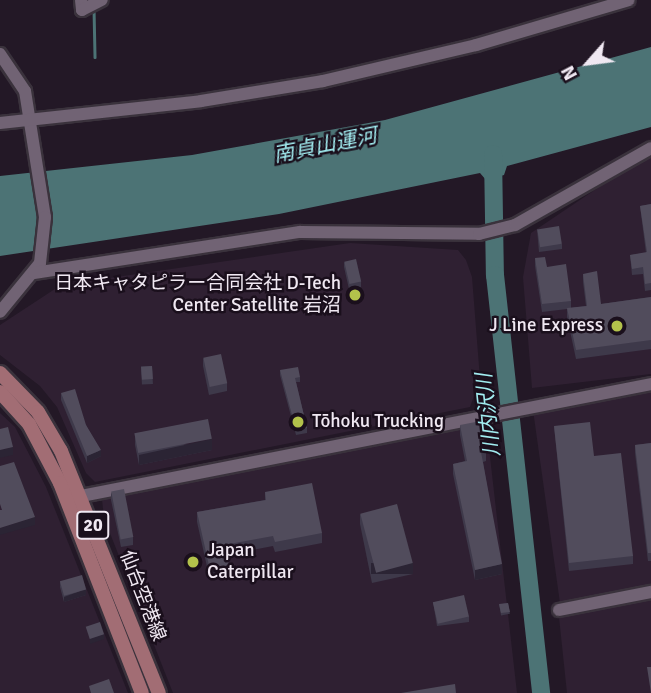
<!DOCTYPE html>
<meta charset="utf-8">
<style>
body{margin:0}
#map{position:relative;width:651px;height:693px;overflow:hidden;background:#231826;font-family:Signika,"Noto Sans JP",sans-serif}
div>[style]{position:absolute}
.built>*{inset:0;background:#2f2032}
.water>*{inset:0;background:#4c7375}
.stream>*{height:2.5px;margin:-1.25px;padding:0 1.25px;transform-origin:1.25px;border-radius:1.25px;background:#4c7375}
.river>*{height:18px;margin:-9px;padding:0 9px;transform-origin:9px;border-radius:9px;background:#4c7375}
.roads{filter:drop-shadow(2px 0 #3a323c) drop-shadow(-2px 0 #3a323c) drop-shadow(0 2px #3a323c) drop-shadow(0 -2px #3a323c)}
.minor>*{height:12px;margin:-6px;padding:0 6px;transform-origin:6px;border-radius:6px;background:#716374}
.major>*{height:14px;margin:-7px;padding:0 7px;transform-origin:7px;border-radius:7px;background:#a26d74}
.wall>*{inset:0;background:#3e394a;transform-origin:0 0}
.shaded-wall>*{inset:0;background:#2b2434;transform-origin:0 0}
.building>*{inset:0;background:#514c5c;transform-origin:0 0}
.dots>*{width:19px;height:19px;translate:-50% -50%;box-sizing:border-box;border:4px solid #1a0f1c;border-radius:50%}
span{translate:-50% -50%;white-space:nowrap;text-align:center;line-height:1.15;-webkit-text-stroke:5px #1a0f1c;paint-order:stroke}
.shield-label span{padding:2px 5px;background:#1a0f1c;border:2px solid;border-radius:5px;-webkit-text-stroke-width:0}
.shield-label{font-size:18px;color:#f0e8f2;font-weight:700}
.poi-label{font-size:19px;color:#f0e8f2}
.right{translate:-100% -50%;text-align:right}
.left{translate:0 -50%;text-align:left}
.street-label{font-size:19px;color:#f0e8f2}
.water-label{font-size:21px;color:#a2edf1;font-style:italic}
.north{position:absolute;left:553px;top:28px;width:70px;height:70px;-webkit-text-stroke:5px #1a0f1c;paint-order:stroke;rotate:242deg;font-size:19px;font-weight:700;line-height:28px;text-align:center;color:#f0e8f2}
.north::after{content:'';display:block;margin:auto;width:24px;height:32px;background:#f0e8f2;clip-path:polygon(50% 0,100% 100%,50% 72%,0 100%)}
</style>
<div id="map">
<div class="built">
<div style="clip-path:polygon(645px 156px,651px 158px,651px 374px,532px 388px,523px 277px,531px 233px)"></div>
<div style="clip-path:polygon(350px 243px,458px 250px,466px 260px,472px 277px,480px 379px,470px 407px,95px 482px,86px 473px,57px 407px,40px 386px,0 355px,0 325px,61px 285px)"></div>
<div style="clip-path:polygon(651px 389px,651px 584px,560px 603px,533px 410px)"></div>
<div style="clip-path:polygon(0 413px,15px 427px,46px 487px,128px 693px,0 693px)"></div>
<div style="clip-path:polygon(486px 422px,517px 693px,173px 693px,104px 518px,102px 499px)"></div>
<div style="clip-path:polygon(651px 599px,651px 693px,567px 693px,559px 617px)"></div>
</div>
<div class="water">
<div style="clip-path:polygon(651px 47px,651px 127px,507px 166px,504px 175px,486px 180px,480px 173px,279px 214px,0 256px,0 176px,192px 155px,385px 120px)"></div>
</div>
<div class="stream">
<div style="left:94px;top:8px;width:49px;rotate:88.8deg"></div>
</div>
<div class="river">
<div style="left:493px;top:154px;width:121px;rotate:89.1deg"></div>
<div style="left:495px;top:275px;width:421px;rotate:83.7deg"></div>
</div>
<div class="roads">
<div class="minor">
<div style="left:81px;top:0;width:10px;rotate:84deg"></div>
<div style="left:82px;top:10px;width:22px;rotate:-27deg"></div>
<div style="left:0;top:54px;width:45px;rotate:56deg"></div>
<div style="left:25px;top:91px;width:128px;rotate:81deg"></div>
<div style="left:45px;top:217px;width:46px;rotate:96.2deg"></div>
<div style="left:40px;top:263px;width:63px;rotate:129.2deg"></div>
<div style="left:0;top:123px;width:202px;rotate:-6.2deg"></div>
<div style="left:201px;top:101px;width:124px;rotate:-9.3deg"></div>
<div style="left:323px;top:81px;width:157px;rotate:-13.2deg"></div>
<div style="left:476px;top:45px;width:159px;rotate:-16.4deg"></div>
<div style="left:34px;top:273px;width:269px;rotate:-8.8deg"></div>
<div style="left:300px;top:232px;width:179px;rotate:0.6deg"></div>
<div style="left:479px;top:234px;width:37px;rotate:-14deg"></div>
<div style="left:515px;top:225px;width:156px;rotate:-29.5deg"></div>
<div style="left:71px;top:498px;width:591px;rotate:-11.12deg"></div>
<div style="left:559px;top:610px;width:94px;rotate:-11.1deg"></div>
</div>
<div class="major">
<div style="left:0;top:373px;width:54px;rotate:45.7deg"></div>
<div style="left:38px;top:412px;width:45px;rotate:59.5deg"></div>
<div style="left:61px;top:451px;width:261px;rotate:68deg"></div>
<div style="left:0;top:392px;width:43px;rotate:47.8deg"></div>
<div style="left:29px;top:424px;width:67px;rotate:62.3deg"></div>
<div style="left:60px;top:483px;width:225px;rotate:68.7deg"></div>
</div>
</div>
<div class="wall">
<div style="clip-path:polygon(651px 204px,651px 290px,645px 291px,643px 274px,632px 275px,630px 255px,646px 253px,640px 206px)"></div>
<div style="clip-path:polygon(537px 229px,562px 244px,562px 249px,539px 252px)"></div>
<div style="clip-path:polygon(535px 258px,547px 267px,571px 301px,571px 308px,586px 306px,583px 282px,583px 274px,601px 304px,651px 297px,651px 349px,576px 359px,567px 317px,567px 309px,542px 312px,535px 266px)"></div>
<div style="clip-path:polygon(344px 262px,361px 281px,361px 287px,349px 289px,344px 267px)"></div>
<div style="clip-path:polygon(203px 358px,227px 383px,227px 391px,209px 395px,203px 366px)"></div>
<div style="left:152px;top:366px;width:18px;height:11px;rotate:87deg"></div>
<div style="clip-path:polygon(280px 370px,300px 377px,300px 382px,296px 382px,307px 428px,307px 433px,296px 435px,280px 375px)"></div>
<div style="clip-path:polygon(61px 393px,86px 425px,101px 456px,87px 463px,61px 400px)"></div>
<div style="clip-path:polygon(460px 425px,486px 451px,486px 461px,483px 462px,502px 574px,475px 580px,453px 474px,453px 464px,465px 461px,460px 435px)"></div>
<div style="clip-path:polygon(554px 426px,594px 456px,633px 556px,633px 564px,569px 571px)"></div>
<div style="clip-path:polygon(135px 434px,212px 450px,139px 465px,135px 445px)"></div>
<div style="clip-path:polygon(651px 443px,651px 561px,648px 561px,635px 453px,635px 445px)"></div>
<div style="clip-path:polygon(111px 492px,133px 537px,133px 545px,121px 547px,111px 500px)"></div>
<div style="clip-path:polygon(265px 492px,322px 533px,322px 543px,275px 552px,273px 546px,226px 555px,229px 575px,210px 580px,197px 522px,197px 512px,265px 500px)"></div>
<div style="clip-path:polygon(360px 514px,413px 574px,372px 583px,360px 524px)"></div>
<div style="clip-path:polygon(60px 582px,86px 595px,64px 602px,60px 587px)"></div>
<div style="clip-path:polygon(433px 602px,469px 616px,469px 622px,437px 626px)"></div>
<div style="left:508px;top:603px;width:11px;height:9px;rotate:80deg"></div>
</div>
<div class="shaded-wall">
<div style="clip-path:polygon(212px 439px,212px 450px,139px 465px,139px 455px)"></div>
<div style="clip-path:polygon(13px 447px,13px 455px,0 458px,0 450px)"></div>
<div style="clip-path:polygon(101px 450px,101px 456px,87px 463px,87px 456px)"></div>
<div style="clip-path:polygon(35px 517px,35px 525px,0 535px,0 528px)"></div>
<div style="left:413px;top:563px;width:11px;height:42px;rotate:90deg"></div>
<div style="clip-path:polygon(502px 564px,502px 574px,475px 580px,475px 570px)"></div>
<div style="clip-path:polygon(229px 565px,229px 575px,210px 580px,210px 570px)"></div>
<div style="clip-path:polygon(86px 589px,86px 595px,64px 602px,64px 597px)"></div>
<div style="clip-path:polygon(104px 634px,104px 639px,90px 644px,90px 638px)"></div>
</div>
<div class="building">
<div style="clip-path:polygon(651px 204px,651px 283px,645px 284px,643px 267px,632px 269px,630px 255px,647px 252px,640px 206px)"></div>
<div style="left:559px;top:226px;width:18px;height:22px;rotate:81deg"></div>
<div style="clip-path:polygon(545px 257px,547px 267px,566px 264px,571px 301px,542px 304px,535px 258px)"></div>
<div style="left:356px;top:259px;width:23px;height:12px;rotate:77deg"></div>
<div style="clip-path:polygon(597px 271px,601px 304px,651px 297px,651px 340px,576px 350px,567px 308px,587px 306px,583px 274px)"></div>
<div style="left:221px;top:354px;width:30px;height:18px;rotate:78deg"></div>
<div style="left:152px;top:366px;width:13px;height:11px;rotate:86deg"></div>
<div style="clip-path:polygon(298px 367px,300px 377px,295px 378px,307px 428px,296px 430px,280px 370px)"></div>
<div style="clip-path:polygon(75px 389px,86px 425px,101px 450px,87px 456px,61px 393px)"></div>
<div style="left:208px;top:419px;width:20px;height:75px;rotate:79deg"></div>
<div style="clip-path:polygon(481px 421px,486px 451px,481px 452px,502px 564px,475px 570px,453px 464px,467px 461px,460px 425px)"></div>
<div style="clip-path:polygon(590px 422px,594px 456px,621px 453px,633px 556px,569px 563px,554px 426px)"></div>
<div style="clip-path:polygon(8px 427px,13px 447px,0 450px,0 429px)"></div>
<div style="clip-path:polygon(651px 443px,651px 553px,648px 553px,635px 445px)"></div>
<div style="clip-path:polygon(14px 462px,35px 517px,0 528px,0 510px,2px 510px,0 504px,0 466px)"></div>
<div style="clip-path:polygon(312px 483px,322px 533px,275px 542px,273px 536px,224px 545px,229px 565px,210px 570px,197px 512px,266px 500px,265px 492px)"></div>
<div style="left:124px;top:489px;width:49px;height:13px;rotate:79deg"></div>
<div style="left:397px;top:504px;width:61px;height:38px;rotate:75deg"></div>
<div style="left:82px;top:575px;width:15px;height:23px;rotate:74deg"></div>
<div style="left:464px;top:595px;width:22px;height:32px;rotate:77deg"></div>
<div style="clip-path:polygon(508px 603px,510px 612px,501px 613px,499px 604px)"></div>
<div style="left:100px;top:622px;width:13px;height:15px;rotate:72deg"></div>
<div style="clip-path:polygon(647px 667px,651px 667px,651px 693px)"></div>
<div style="clip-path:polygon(109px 679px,114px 693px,91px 693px,89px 686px)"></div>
<div style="clip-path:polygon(455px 684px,456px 693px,401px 693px)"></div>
</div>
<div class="dots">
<div style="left:355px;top:295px;background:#b3c24b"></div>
<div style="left:617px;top:326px;background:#b3c24b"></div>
<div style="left:298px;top:422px;background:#b3c24b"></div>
<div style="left:193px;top:562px;background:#b3c24b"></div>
</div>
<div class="shield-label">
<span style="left:93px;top:525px">20</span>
</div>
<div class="poi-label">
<span class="right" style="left:341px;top:295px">日本キャタピラー合同会社 D-Tech<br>Center Satellite 岩沼</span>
<span class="right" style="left:603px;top:326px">J Line Express</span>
<span class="left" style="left:312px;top:422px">Tōhoku Trucking</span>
<span class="left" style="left:207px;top:562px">Japan<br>Caterpillar</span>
</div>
<div class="street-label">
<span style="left:142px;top:596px;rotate:69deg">仙台空港線</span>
</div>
<div class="water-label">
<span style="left:325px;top:145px;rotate:-11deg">南貞山運河</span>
<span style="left:488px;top:415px;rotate:-96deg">川内沢川</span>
</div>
<div class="north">N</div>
</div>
